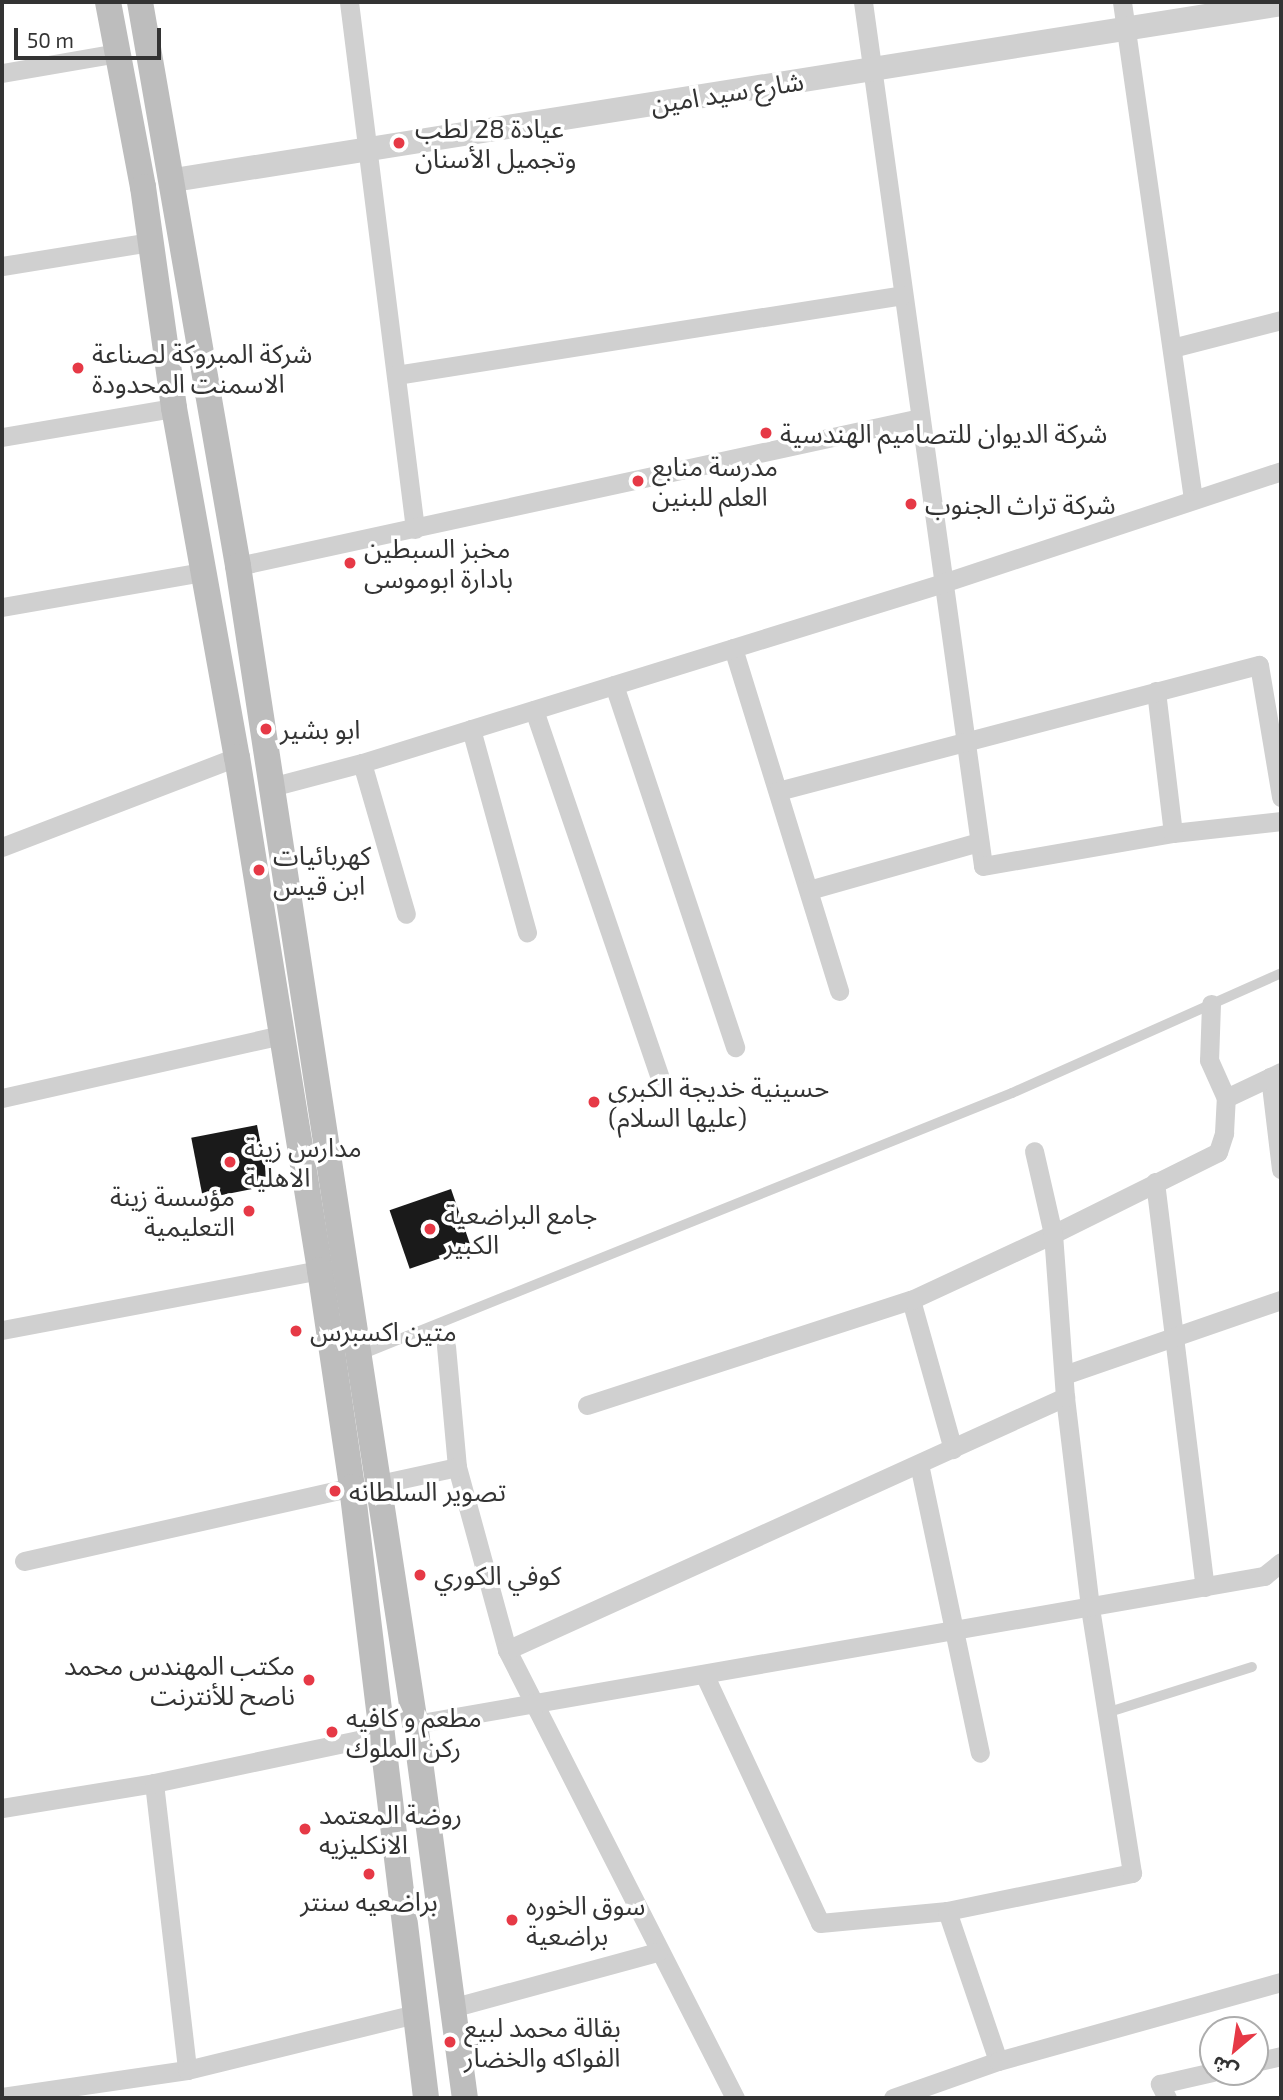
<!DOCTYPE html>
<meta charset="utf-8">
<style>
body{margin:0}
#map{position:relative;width:1283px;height:2100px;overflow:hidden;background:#fff;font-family:"Exo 2","Noto Sans Arabic",sans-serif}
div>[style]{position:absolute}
.building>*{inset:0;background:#1a1a1a;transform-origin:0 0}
.service>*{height:10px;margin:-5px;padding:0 5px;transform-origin:5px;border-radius:5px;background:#d0d0d0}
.minor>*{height:19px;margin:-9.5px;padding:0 9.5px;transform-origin:9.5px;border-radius:9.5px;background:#d0d0d0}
.tertiary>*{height:24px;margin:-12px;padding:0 12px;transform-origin:12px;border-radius:12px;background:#d0d0d0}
.secondary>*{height:26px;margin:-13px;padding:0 13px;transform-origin:13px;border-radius:13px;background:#bdbdbd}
.dots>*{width:19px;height:19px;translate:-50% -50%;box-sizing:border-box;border:4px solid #fff;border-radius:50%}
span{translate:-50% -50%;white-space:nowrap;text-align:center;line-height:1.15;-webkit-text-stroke:7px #fff;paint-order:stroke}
.street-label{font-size:26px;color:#333}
.poi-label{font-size:26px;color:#333}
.left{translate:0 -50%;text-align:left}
.right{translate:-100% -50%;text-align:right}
.frame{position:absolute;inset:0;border:4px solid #333;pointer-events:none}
.north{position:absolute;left:1199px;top:2016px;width:70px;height:70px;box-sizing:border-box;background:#fff;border:2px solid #adadad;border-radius:50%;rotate:209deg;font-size:19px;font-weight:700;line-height:28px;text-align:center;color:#333}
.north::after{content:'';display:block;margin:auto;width:24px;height:32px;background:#e63946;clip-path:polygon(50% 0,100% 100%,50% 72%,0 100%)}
.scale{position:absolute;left:14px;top:28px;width:147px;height:32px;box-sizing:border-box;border:4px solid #333;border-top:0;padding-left:9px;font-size:21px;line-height:24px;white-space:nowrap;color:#333;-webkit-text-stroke:5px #fff;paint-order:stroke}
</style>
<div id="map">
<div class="building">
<div style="left:257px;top:1125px;width:62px;height:67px;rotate:79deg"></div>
<div style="left:451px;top:1189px;width:62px;height:65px;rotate:71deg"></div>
</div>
<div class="service">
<div style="left:360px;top:1355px;width:703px;rotate:-21.89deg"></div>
<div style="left:1012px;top:1093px;width:295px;rotate:-24deg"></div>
<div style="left:1106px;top:1713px;width:153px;rotate:-17.5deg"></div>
</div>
<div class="minor">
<div style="left:349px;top:2px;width:531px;rotate:82.86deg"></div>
<div style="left:863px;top:2px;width:872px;rotate:82.09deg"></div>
<div style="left:983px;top:866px;width:193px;rotate:-9.9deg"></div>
<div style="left:1173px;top:833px;width:109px;rotate:-6.3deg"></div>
<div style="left:1122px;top:2px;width:502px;rotate:81.87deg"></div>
<div style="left:2px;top:73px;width:118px;rotate:-9.8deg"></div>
<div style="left:2px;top:266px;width:151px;rotate:-9.2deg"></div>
<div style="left:1172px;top:348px;width:113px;rotate:-14.4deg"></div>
<div style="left:396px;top:375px;width:513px;rotate:-8.97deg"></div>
<div style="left:2px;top:437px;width:174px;rotate:-9.6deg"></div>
<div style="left:238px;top:566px;width:698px;rotate:-12.24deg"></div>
<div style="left:2px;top:607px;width:204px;rotate:-9.9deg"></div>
<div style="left:733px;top:648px;width:359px;rotate:72.8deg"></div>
<div style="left:614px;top:685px;width:382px;rotate:71.5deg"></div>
<div style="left:1156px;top:691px;width:143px;rotate:83.2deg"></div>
<div style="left:534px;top:710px;width:386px;rotate:71.1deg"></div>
<div style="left:471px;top:729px;width:211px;rotate:74.6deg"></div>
<div style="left:362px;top:763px;width:157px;rotate:73.8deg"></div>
<div style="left:271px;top:787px;width:94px;rotate:-14.8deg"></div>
<div style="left:362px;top:763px;width:608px;rotate:-17.21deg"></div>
<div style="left:943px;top:583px;width:356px;rotate:-18.3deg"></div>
<div style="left:778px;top:791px;width:497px;rotate:-14.7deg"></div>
<div style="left:1259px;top:665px;width:134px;rotate:80.5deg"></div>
<div style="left:2px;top:847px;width:252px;rotate:-21deg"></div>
<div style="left:809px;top:890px;width:177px;rotate:-15.8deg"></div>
<div style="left:1211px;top:1004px;width:56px;rotate:92deg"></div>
<div style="left:1209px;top:1060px;width:42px;rotate:65.9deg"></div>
<div style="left:1270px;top:1077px;width:93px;rotate:83.2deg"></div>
<div style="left:2px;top:1098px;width:286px;rotate:-12.7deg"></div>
<div style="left:1155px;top:1182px;width:408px;rotate:83deg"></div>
<div style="left:911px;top:1300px;width:155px;rotate:74.3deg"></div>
<div style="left:2px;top:1330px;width:324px;rotate:-10.7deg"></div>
<div style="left:446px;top:1346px;width:121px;rotate:84.8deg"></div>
<div style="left:457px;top:1467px;width:190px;rotate:74.7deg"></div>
<div style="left:507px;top:1650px;width:503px;rotate:63.03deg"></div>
<div style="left:1064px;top:1375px;width:230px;rotate:-19.1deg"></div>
<div style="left:587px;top:1405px;width:341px;rotate:-18deg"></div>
<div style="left:911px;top:1300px;width:157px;rotate:-24.9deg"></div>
<div style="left:1053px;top:1234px;width:184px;rotate:-26.4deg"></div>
<div style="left:1218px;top:1152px;width:20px;rotate:-72deg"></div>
<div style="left:1224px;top:1133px;width:35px;rotate:-87deg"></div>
<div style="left:1226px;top:1098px;width:61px;rotate:-25.3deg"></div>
<div style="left:919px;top:1464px;width:295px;rotate:78.1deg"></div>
<div style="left:379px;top:1484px;width:80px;rotate:-12.3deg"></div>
<div style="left:24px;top:1561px;width:336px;rotate:-12.7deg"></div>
<div style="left:507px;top:1650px;width:613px;rotate:-24.39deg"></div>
<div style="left:705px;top:1676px;width:272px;rotate:65deg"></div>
<div style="left:820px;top:1923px;width:128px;rotate:-5.4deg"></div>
<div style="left:947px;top:1911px;width:189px;rotate:-11.6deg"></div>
<div style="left:1132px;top:1873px;width:269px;rotate:-99deg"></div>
<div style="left:1090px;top:1607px;width:211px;rotate:-96.8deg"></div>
<div style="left:1065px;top:1397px;width:163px;rotate:-94.2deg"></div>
<div style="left:1053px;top:1234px;width:85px;rotate:-102.9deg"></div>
<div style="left:415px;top:1724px;width:862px;rotate:-9.89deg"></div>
<div style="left:1264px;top:1576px;width:22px;rotate:-39deg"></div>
<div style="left:154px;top:1783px;width:289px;rotate:83.4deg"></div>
<div style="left:2px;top:1808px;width:154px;rotate:-9.3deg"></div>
<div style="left:154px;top:1783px;width:233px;rotate:-11.9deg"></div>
<div style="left:947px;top:1911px;width:158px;rotate:71.2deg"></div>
<div style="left:455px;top:2007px;width:210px;rotate:-15.2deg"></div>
<div style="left:1255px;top:2062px;width:27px;rotate:-13deg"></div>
<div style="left:2px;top:2097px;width:187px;rotate:-8.3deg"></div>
<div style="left:187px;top:2070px;width:235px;rotate:-13.8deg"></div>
<div style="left:893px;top:2098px;width:111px;rotate:-19.4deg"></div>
<div style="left:998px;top:2061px;width:294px;rotate:-15.6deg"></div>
<div style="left:1167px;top:2098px;width:16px;rotate:-117deg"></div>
<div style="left:1160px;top:2084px;width:54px;rotate:-12.8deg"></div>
</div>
<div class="tertiary">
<div style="left:174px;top:180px;width:1121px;rotate:-9.03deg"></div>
</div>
<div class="secondary">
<div style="left:108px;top:2px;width:188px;rotate:79.3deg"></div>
<div style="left:143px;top:187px;width:223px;rotate:82deg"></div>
<div style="left:174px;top:408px;width:355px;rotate:79.8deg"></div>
<div style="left:237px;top:757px;width:520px;rotate:80.81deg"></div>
<div style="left:320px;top:1270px;width:219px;rotate:81.6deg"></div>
<div style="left:352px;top:1487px;width:615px;rotate:83.09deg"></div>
<div style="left:140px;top:2px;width:572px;rotate:80.14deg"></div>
<div style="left:238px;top:566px;width:1171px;rotate:81.31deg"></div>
<div style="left:415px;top:1724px;width:377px;rotate:82.4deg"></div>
</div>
<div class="dots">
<div style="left:399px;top:143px;background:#e63946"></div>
<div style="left:78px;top:368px;background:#e63946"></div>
<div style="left:766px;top:433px;background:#e63946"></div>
<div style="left:638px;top:481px;background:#e63946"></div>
<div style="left:911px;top:504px;background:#e63946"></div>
<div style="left:350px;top:563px;background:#e63946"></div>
<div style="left:266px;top:729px;background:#e63946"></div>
<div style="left:259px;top:870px;background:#e63946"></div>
<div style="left:594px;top:1102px;background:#e63946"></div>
<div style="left:230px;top:1162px;background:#e63946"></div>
<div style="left:249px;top:1211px;background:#e63946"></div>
<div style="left:430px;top:1229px;background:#e63946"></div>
<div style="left:296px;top:1331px;background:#e63946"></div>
<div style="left:335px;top:1491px;background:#e63946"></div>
<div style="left:420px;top:1575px;background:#e63946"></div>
<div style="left:309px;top:1680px;background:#e63946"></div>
<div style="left:332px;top:1732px;background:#e63946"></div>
<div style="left:305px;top:1829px;background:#e63946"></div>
<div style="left:369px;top:1874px;background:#e63946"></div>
<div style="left:512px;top:1920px;background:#e63946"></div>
<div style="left:450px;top:2042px;background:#e63946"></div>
</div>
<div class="street-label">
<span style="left:727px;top:92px;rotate:-9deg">شارع سيد امين</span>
</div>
<div class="poi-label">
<span class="left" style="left:415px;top:143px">عيادة 28 لطب<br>وتجميل الأسنان</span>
<span class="left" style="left:92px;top:368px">شركة المبروكة لصناعة<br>الاسمنت المحدودة</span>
<span class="left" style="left:780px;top:433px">شركة الديوان للتصاميم الهندسية</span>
<span class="left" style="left:652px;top:481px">مدرسة منابع<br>العلم للبنين</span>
<span class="left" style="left:925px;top:504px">شركة تراث الجنوب</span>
<span class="left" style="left:364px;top:563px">مخبز السبطين<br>بادارة ابوموسى</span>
<span class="left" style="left:280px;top:729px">ابو بشير</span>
<span class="left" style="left:273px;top:870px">كهربائيات<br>ابن قيس</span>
<span class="left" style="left:608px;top:1102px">حسينية خديجة الكبرى<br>(عليها السلام)</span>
<span class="left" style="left:244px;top:1162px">مدارس زينة<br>الاهلية</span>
<span class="right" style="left:235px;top:1211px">مؤسسة زينة<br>التعليمية</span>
<span class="left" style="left:444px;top:1229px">جامع البراضعية<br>الكبير</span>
<span class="left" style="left:310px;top:1331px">متين اكسبرس</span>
<span class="left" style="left:349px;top:1491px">تصوير السلطانه</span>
<span class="left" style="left:434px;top:1575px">كوفي الكوري</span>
<span class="right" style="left:295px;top:1680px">مكتب المهندس محمد<br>ناصح للأنترنت</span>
<span class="left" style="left:346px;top:1732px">مطعم و كافيه<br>ركن الملوك</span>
<span class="left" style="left:319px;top:1829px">روضة المعتمد<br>الانكليزيه</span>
<span style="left:369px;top:1901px">براضعيه سنتر</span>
<span class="left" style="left:526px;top:1920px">سوق الخوره<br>براضعية</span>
<span class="left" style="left:464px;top:2042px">بقالة محمد لبيع<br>الفواكه والخضار</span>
</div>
<div class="frame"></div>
<div class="north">ش</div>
<div class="scale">50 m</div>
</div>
